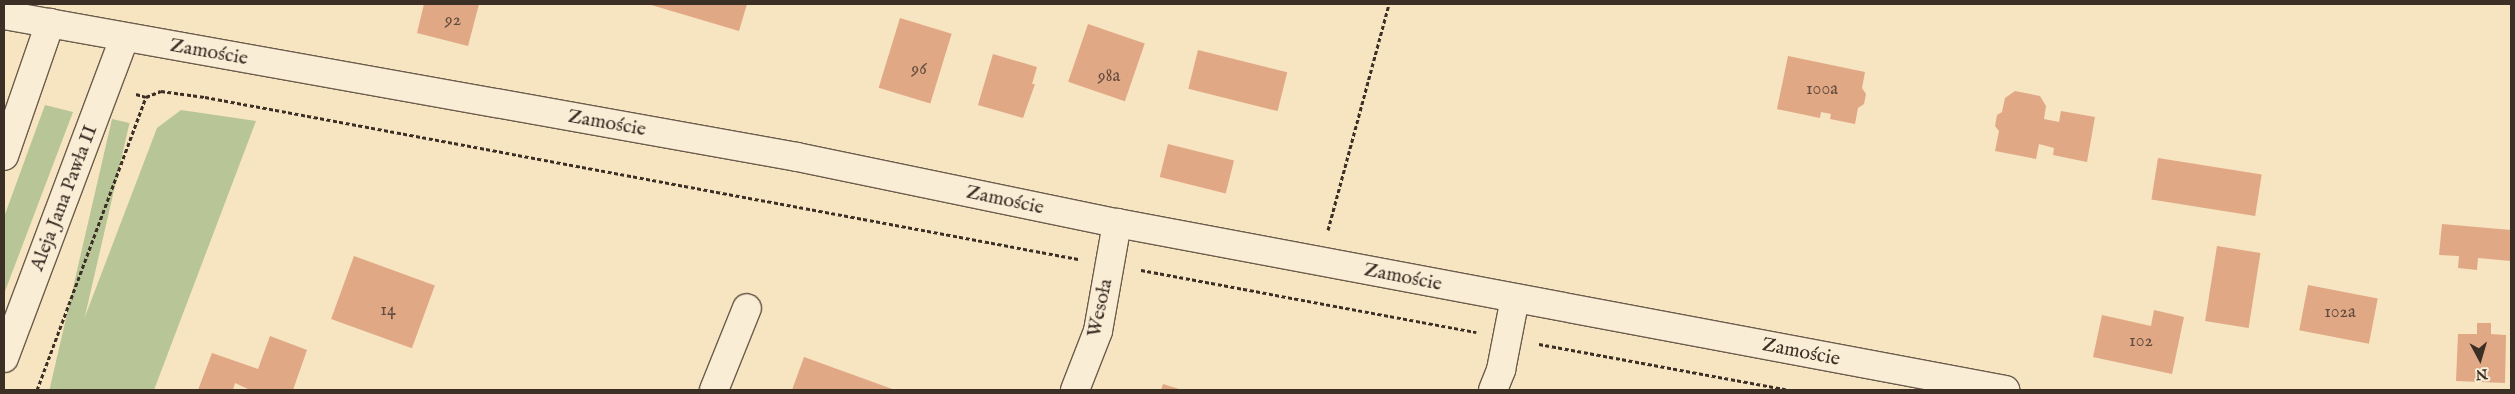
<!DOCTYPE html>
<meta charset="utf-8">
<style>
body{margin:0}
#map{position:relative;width:2515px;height:394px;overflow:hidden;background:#f7e4c0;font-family:"IM FELL English",serif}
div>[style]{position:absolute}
.green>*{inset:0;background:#b7c597;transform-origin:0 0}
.building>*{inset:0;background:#e1a886;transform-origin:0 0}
.path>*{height:3px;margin-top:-1.5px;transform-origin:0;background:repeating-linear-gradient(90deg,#3c2f26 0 4px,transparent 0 6.5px)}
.roads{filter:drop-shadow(1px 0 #6b5c4c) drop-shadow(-1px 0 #6b5c4c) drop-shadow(0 1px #6b5c4c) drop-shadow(0 -1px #6b5c4c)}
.minor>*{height:28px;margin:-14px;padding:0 14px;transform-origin:14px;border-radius:14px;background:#faedd6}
span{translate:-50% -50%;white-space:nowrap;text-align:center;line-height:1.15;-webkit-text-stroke:4px #faedd6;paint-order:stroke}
.number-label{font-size:18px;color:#654d3e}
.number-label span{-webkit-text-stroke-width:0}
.street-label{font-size:20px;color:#3c2f26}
.frame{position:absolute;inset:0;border:5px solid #3c2f26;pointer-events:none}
.north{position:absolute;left:2455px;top:334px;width:50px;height:50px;-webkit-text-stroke:4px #faedd6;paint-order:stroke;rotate:174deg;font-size:14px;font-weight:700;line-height:20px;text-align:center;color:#3c2f26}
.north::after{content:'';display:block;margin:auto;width:18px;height:22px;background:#3c2f26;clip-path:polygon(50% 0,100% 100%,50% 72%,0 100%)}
</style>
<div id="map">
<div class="green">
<div style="clip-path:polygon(45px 105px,73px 112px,4px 294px,4px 217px)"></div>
<div style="clip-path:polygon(181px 110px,256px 121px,154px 390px,57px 390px,157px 128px)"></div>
<div style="left:112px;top:119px;width:18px;height:290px;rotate:13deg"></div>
</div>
<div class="building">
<div style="clip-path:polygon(424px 4px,479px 4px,468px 46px,417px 33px)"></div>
<div style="clip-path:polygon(648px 4px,747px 4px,739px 31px)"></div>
<div style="left:900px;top:18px;width:54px;height:73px;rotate:17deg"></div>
<div style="left:1088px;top:24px;width:60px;height:61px;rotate:19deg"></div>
<div style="left:1198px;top:50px;width:92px;height:40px;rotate:14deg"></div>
<div style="clip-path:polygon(993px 54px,1037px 67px,1032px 84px,1035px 84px,1023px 118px,978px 105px)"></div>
<div style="clip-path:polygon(1788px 56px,1865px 72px,1862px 88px,1866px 94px,1864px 104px,1858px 108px,1855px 124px,1830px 119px,1831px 114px,1821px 112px,1820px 118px,1777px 109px)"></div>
<div style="clip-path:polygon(2015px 91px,2040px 96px,2046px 106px,2044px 119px,2059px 122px,2061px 111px,2095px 117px,2087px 162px,2053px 155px,2054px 148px,2039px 144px,2036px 159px,1995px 151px,1999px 131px,1995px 126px,1997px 115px,2002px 112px,2005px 98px)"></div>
<div style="left:1168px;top:144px;width:68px;height:34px;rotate:14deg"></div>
<div style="left:2158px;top:158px;width:105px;height:42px;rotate:9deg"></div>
<div style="clip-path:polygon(2442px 224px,2511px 230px,2511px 261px,2478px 258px,2477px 270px,2458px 268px,2459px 256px,2439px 255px)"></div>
<div style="left:2217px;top:246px;width:44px;height:76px;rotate:9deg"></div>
<div style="left:354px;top:256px;width:86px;height:67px;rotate:20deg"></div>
<div style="left:2308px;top:285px;width:71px;height:46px;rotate:11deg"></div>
<div style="clip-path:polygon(2154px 310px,2184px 317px,2172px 374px,2093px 357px,2102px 315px,2151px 326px)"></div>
<div style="clip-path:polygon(2477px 323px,2491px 323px,2491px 334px,2506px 335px,2505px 383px,2456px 381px,2458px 334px,2477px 334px)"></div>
<div style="clip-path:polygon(270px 336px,307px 350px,293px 390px,250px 390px,235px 383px,233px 390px,198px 390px,212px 353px,258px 369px)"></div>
<div style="clip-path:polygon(804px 357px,895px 390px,792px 390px)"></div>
<div style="clip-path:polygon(1163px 384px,1182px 390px,1161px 390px)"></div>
</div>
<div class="path">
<div style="left:136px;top:94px;width:10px;rotate:17deg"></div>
<div style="left:146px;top:97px;width:16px;rotate:-22deg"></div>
<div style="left:161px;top:91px;width:44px;rotate:7.8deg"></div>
<div style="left:205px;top:97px;width:888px;rotate:10.51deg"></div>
<div style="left:1328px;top:230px;width:234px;rotate:-74.9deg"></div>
<div style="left:1141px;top:270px;width:341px;rotate:10.5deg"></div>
<div style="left:1539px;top:344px;width:254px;rotate:10.4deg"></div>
<div style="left:37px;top:390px;width:313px;rotate:-69.6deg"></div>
</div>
<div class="roads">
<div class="minor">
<div style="left:4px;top:15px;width:806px;rotate:10.15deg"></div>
<div style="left:797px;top:157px;width:327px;rotate:11.7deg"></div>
<div style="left:1117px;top:223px;width:904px;rotate:10.65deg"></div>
<div style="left:4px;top:156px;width:141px;rotate:-70.9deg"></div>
<div style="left:4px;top:358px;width:342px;rotate:-69.4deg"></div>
<div style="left:714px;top:390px;width:88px;rotate:-68.1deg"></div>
<div style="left:1075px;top:390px;width:63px;rotate:-68.7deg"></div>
<div style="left:1098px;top:331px;width:110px;rotate:-80deg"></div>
<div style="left:1493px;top:390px;width:22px;rotate:-68deg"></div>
<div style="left:1501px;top:370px;width:73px;rotate:-79deg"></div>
</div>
</div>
<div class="number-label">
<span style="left:453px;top:21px">92</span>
<span style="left:919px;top:70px">96</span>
<span style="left:1109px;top:77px">98a</span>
<span style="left:1822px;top:90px">100a</span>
<span style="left:388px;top:311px">14</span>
<span style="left:2340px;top:313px">102a</span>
<span style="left:2141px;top:342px">102</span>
</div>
<div class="street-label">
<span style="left:209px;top:52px;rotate:10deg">Zamoście</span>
<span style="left:607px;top:123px;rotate:10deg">Zamoście</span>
<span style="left:64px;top:198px;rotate:-69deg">Aleja Jana Pawła II</span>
<span style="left:1005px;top:200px;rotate:12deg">Zamoście</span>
<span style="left:1403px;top:277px;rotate:11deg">Zamoście</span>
<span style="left:1100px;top:308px;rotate:-78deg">Wesoła</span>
<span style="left:1801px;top:352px;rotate:11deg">Zamoście</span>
</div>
<div class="frame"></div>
<div class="north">N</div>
</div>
